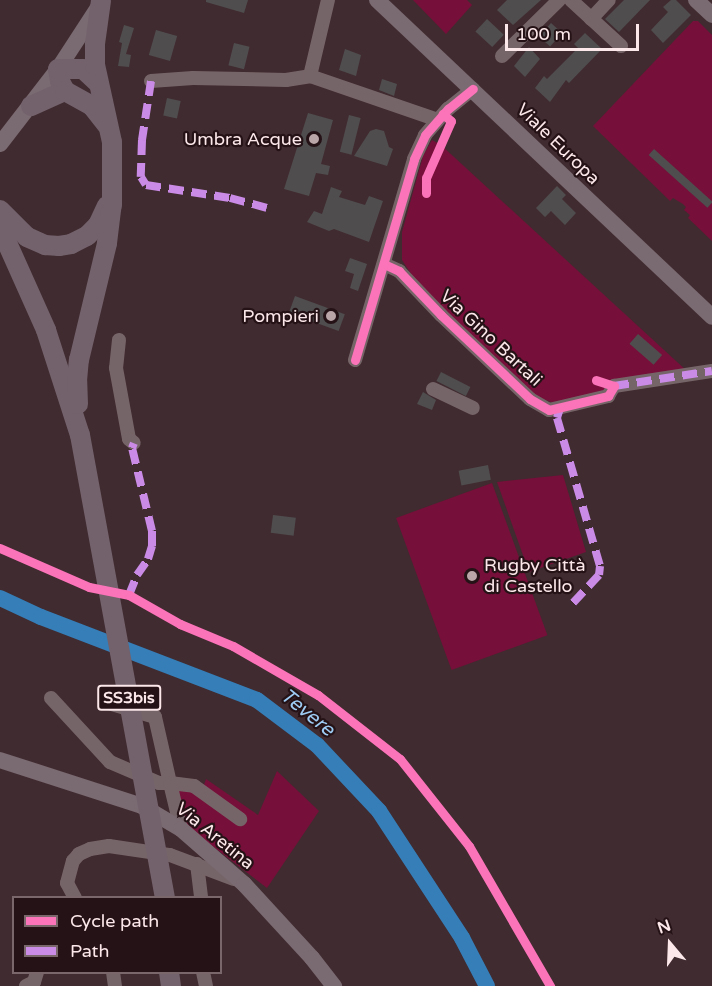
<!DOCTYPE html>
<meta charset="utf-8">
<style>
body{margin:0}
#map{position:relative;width:712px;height:986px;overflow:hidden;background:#402b30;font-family:"Varela Round",sans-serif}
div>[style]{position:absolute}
.green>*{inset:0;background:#760f39;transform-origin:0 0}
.river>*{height:16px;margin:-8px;padding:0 8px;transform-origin:8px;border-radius:8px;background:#357eb8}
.building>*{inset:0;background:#4f4d4e;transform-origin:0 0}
.minor>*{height:14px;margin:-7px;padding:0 7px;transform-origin:7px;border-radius:7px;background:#766568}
.major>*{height:16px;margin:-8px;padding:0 8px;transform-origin:8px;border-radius:8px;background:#7a6a71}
.highway>*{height:20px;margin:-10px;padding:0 10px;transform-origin:10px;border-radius:10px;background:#73626c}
.quiet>*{height:8px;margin-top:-4px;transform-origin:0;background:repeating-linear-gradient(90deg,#ca8be6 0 15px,transparent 0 23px)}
.cycleway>*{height:9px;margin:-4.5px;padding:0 4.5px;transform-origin:4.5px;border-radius:4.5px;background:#fb73b8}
.dots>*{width:16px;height:16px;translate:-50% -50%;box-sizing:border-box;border:3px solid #241216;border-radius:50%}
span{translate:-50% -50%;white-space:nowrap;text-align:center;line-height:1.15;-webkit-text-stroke:4.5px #241216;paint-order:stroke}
.shield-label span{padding:2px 4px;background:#241216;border:2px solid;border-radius:4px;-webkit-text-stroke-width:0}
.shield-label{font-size:16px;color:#fce7ea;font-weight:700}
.poi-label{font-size:18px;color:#fce7ea}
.right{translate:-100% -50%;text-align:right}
.left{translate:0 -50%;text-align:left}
.street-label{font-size:18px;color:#fce7ea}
.water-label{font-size:20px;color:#9ecbf3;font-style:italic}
.legend{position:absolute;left:12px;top:896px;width:210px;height:78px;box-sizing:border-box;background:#241216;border:2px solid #7a676b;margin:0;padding:8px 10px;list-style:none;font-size:18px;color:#fce7ea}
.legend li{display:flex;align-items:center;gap:12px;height:30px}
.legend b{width:30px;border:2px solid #7a676b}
.north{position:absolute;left:640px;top:914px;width:60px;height:60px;-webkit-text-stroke:4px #241216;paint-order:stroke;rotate:341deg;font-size:16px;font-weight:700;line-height:24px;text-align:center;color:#fce7ea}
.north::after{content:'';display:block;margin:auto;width:21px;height:27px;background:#fce7ea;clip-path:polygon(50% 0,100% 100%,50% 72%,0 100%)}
.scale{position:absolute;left:505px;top:24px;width:134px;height:27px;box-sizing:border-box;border:3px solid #fce7ea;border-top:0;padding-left:8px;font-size:18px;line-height:21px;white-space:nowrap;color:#fce7ea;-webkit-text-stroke:4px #241216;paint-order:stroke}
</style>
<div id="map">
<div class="green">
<div style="clip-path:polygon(413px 0,467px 0,472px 5px,446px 34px)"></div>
<div style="clip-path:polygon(693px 21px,698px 21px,712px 35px,712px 241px,688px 218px,690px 215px,684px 210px,686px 207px,683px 204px,673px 198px,670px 201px,593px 126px)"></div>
<div style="clip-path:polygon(432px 140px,441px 145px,688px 372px,561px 403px,551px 402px,535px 396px,419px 286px,402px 260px,402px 232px,423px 156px)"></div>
<div style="clip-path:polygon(563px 475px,586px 552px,529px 572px,497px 482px)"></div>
<div style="left:492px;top:483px;width:162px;height:102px;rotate:70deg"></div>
<div style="clip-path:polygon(277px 771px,319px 811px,267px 888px,185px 825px,173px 788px,201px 794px,206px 779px,258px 815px)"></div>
</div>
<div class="river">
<div style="left:0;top:598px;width:45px;rotate:24.9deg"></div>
<div style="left:41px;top:617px;width:231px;rotate:21deg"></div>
<div style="left:257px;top:700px;width:75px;rotate:36.9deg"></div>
<div style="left:317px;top:745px;width:91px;rotate:46.8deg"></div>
<div style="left:379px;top:811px;width:152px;rotate:56.8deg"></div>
<div style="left:462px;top:938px;width:54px;rotate:62.5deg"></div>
</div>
<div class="building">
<div style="clip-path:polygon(206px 0,248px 0,244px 13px,206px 2px)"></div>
<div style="clip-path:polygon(507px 0,541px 0,513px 25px,497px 10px)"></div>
<div style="clip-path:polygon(624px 0,650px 0,619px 32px,605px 19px)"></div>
<div style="clip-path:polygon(671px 0,676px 0,691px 15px,663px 43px,651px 30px,668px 12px,663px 7px)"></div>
<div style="left:487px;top:19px;width:23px;height:17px;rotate:43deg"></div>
<div style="left:551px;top:23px;width:15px;height:18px;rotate:42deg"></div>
<div style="clip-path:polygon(124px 25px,134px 28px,126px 54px,131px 55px,129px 67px,118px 66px,122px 43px,119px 42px)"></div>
<div style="left:156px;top:30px;width:22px;height:26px;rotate:16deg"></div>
<div style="clip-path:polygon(585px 33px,602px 49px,569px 83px,566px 80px,550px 102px,535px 88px,544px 76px,547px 79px,578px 48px,574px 44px)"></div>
<div style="left:234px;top:43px;width:16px;height:23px;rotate:14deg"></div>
<div style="clip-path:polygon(529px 47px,540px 59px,525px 77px,514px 66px)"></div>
<div style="clip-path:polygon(345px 49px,361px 55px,356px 76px,339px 70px)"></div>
<div style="clip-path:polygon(382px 79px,397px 84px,394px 96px,379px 90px)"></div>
<div style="left:167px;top:98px;width:14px;height:18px;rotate:12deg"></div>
<div style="clip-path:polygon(308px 113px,333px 120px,321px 164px,330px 166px,328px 175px,316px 173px,309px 196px,284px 189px)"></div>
<div style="left:349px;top:115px;width:12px;height:38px;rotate:14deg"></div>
<div style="clip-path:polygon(376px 129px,384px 131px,389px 147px,393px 149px,387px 166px,354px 156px,370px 131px)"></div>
<div style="left:654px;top:149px;width:79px;height:8px;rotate:42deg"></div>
<div style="clip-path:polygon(557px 186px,566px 195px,562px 199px,576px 213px,565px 225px,551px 211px,545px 217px,536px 208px)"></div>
<div style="clip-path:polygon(331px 187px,342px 191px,339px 197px,365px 205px,369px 196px,383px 201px,369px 242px,334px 229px,329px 231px,307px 222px,314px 211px,322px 214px)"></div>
<div style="clip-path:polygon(350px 258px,367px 264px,358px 291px,350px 288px,354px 274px,345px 271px)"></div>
<div style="left:295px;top:296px;width:53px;height:18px;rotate:20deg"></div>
<div style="left:638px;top:334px;width:32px;height:13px;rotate:41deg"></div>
<div style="left:441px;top:372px;width:33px;height:10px;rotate:27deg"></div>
<div style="clip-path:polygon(423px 392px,436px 400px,432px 410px,417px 404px)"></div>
<div style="left:488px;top:465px;width:15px;height:30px;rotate:79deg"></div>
<div style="left:273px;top:515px;width:23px;height:18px;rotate:7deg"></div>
</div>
<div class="minor">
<div style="left:571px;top:0;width:68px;rotate:42.6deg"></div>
<div style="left:591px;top:19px;width:26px;rotate:-47deg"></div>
<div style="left:502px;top:56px;width:80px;rotate:-44.5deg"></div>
<div style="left:310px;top:76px;width:78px;rotate:-76.7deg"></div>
<div style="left:151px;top:81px;width:42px;rotate:-4.1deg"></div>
<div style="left:193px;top:78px;width:93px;rotate:1.2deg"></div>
<div style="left:286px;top:80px;width:24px;rotate:-9deg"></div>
<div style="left:310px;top:76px;width:135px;rotate:19deg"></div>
<div style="left:384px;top:264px;width:17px;rotate:25deg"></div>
<div style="left:399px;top:271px;width:61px;rotate:46.3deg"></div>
<div style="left:441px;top:315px;width:122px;rotate:43.3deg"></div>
<div style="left:530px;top:399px;width:22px;rotate:30deg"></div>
<div style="left:549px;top:410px;width:61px;rotate:-13.3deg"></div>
<div style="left:608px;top:396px;width:12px;rotate:-59deg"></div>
<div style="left:614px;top:386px;width:99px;rotate:-8.7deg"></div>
<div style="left:119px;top:340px;width:28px;rotate:96deg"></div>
<div style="left:116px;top:368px;width:72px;rotate:79.6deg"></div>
<div style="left:129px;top:439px;width:6px;rotate:39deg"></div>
<div style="left:355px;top:360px;width:209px;rotate:-73.6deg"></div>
<div style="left:414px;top:159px;width:26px;rotate:-65deg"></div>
<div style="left:425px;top:135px;width:35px;rotate:-49deg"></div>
<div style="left:448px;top:109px;width:32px;rotate:-39deg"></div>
<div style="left:433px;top:389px;width:44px;rotate:25.4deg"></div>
<div style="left:51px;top:698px;width:87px;rotate:47.3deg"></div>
<div style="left:110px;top:762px;width:53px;rotate:23.2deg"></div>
<div style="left:159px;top:783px;width:11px"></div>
<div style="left:170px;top:783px;width:68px;rotate:-102.8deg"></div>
<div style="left:155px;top:717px;width:52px;rotate:-163.3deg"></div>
<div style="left:181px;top:829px;width:47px;rotate:-103.4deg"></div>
<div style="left:170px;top:783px;width:24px;rotate:7deg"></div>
<div style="left:194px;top:786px;width:57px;rotate:35.7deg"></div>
<div style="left:197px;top:864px;width:34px;rotate:83deg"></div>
<div style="left:75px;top:898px;width:17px;rotate:-118deg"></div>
<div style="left:67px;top:883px;width:23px;rotate:-75deg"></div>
<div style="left:73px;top:861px;width:9px;rotate:-49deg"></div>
<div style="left:79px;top:854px;width:12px;rotate:-24deg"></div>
<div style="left:90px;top:849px;width:19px;rotate:-9deg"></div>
<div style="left:109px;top:846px;width:62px;rotate:8.4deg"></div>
<div style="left:170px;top:855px;width:68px;rotate:20.6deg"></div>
<div style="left:113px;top:972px;width:14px;rotate:82deg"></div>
<div style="left:203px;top:972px;width:14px;rotate:78deg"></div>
<div style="left:26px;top:986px;width:9px;rotate:-27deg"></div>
<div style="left:34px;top:982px;width:10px;rotate:-73deg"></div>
</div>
<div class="major">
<div style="left:377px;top:0;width:461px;rotate:43.4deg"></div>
<div style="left:696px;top:0;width:22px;rotate:43deg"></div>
<div style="left:0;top:144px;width:95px;rotate:-52.3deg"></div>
<div style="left:58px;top:69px;width:75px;rotate:-56.9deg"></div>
<div style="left:0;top:760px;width:149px;rotate:17.9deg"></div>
<div style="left:142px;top:806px;width:45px;rotate:30.5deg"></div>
<div style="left:181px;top:829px;width:84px;rotate:41.1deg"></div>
<div style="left:244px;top:884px;width:100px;rotate:47.4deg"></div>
<div style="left:312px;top:958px;width:36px;rotate:52deg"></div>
</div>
<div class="highway">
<div style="left:65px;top:91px;width:11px;rotate:-117deg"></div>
<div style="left:60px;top:81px;width:12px;rotate:-99deg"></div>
<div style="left:58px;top:69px;width:25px"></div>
<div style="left:83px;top:69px;width:19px;rotate:43deg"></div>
<div style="left:31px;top:106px;width:37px;rotate:-24deg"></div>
<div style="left:65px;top:91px;width:31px;rotate:29deg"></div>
<div style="left:92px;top:106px;width:24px;rotate:52deg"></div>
<div style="left:0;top:210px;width:38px;rotate:45deg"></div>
<div style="left:27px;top:237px;width:20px;rotate:24deg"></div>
<div style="left:45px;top:245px;width:14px;rotate:4deg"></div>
<div style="left:59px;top:246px;width:12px;rotate:-9deg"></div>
<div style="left:71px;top:244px;width:18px;rotate:-27deg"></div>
<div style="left:87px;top:236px;width:16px;rotate:-45deg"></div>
<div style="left:98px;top:225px;width:21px;rotate:-65deg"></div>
<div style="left:0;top:227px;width:113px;rotate:65.9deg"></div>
<div style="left:46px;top:330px;width:110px;rotate:72.1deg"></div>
<div style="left:80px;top:435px;width:471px;rotate:79.6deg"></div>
<div style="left:78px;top:404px;width:23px;rotate:-92deg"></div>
<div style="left:77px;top:381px;width:21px;rotate:-85deg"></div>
<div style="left:79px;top:360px;width:120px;rotate:-76.5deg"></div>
<div style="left:107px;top:243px;width:38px;rotate:-83deg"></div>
<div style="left:112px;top:205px;width:63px;rotate:-90deg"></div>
<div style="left:112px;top:142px;width:79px;rotate:-102.4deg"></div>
<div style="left:95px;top:65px;width:21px;rotate:-90deg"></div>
<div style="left:95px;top:44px;width:43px;rotate:-82.1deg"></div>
<div style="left:169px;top:972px;width:14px;rotate:82deg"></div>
</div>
<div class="quiet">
<div style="left:151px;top:81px;width:60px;rotate:98.7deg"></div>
<div style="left:142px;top:140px;width:37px;rotate:92deg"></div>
<div style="left:141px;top:177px;width:9px;rotate:58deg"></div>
<div style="left:146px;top:185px;width:85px;rotate:8.8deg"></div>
<div style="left:230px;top:198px;width:38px;rotate:15deg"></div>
<div style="left:614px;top:386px;width:99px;rotate:-8.7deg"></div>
<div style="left:560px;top:408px;width:10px;rotate:107deg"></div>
<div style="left:557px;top:418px;width:154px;rotate:73.8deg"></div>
<div style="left:600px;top:566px;width:9px;rotate:96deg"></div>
<div style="left:599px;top:575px;width:40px;rotate:133deg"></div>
<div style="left:129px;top:595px;width:22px;rotate:-68deg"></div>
<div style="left:137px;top:575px;width:19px;rotate:-55deg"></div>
<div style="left:148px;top:559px;width:14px;rotate:-73deg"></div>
<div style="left:152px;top:546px;width:15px;rotate:-90deg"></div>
<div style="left:152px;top:531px;width:85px;rotate:-103.5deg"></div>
<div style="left:132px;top:448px;width:5px;rotate:-68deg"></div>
</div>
<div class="cycleway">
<div style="left:426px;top:193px;width:15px;rotate:-90deg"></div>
<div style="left:426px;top:178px;width:62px;rotate:-66.3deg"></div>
<div style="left:451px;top:121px;width:11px;rotate:-139deg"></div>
<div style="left:384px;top:264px;width:17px;rotate:25deg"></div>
<div style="left:399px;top:271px;width:61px;rotate:46.3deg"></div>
<div style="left:441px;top:315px;width:122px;rotate:43.3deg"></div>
<div style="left:530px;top:399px;width:22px;rotate:30deg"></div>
<div style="left:549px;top:410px;width:61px;rotate:-13.3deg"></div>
<div style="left:608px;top:396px;width:12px;rotate:-59deg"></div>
<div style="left:614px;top:386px;width:19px;rotate:-162deg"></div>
<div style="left:355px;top:360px;width:209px;rotate:-73.6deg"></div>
<div style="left:414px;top:159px;width:26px;rotate:-65deg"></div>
<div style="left:425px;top:135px;width:35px;rotate:-49deg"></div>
<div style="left:448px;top:109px;width:32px;rotate:-39deg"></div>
<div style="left:0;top:548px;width:97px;rotate:23.7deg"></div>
<div style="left:89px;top:587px;width:41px;rotate:11.3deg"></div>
<div style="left:129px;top:595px;width:59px;rotate:29.6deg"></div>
<div style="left:180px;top:624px;width:57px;rotate:22.5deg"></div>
<div style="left:233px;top:646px;width:98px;rotate:30deg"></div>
<div style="left:318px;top:695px;width:104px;rotate:38deg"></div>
<div style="left:400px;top:759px;width:111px;rotate:51.6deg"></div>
<div style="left:469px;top:846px;width:162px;rotate:59.9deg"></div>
</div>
<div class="dots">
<div style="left:314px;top:139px;background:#baa5a9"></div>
<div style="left:331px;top:316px;background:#baa5a9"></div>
<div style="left:472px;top:576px;background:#baa5a9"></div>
</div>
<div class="shield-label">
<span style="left:129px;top:698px">SS3bis</span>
</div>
<div class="poi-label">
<span class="right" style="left:302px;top:139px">Umbra Acque</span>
<span class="right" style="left:319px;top:316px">Pompieri</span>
<span class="left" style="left:484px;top:576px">Rugby Città<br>di Castello</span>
</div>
<div class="street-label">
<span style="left:558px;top:144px;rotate:44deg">Viale Europa</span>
<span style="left:491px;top:338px;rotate:43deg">Via Gino Bartali</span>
<span style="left:215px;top:836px;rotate:39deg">Via Aretina</span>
</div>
<div class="water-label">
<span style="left:307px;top:713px;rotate:39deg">Tevere</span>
</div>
<ul class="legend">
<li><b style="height:8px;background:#fb73b8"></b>Cycle path</li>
<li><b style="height:8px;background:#ca8be6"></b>Path</li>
</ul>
<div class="north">N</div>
<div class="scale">100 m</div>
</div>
